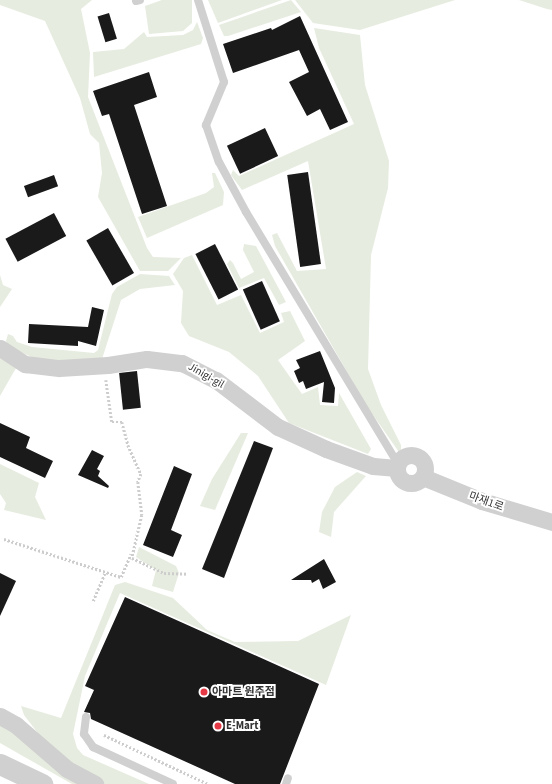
<!DOCTYPE html>
<meta charset="utf-8">
<style>
body{margin:0}
#map{position:relative;width:552px;height:784px;overflow:hidden;background:#fff;font-family:"Source Sans 3","Noto Sans KR",sans-serif}
div>[style]{position:absolute}
.green>*{inset:0;background:#e6ecdf}
.building>*{inset:0;background:#1a1a1a;transform-origin:0 0}
.path>*{height:2.5px;margin-top:-1.25px;transform-origin:0;background:repeating-linear-gradient(90deg,#cdcdcd 0 2px,transparent 0 4px)}
.service>*{height:8px;margin:-4px;padding:0 4px;transform-origin:4px;border-radius:4px;background:#d0d0d0}
.minor>*{height:17px;margin:-8.5px;padding:0 8.5px;transform-origin:8.5px;border-radius:8.5px;background:#d0d0d0}
.minor>.ring{margin:-8.5px;padding:0;box-sizing:content-box;background:none;border:17px solid #d0d0d0;border-radius:50%}
.tertiary>*{height:21px;margin:-10.5px;padding:0 10.5px;transform-origin:10.5px;border-radius:10.5px;background:#d0d0d0}
.dots>*{width:11px;height:11px;translate:-50% -50%;box-sizing:border-box;border:2px solid #fff;border-radius:50%}
span{translate:-50% -50%;white-space:nowrap;text-align:center;line-height:1.15;-webkit-text-stroke:4px #fff;paint-order:stroke}
.street-label{font-size:11px;color:#333}
.poi-label{font-size:11px;color:#333;font-weight:700}
.left{translate:0 -50%;text-align:left}
</style>
<div id="map">
<div class="green">
<div style="clip-path:polygon(0 0,92px 0,81px 9px,90px 53px,88px 97px,147px 248px,153px 257px,181px 258px,168px 271px,140px 271px,98px 197px,102px 173px,99px 143px,90px 134px,80px 98px,45px 21px,0 5px)"></div>
<div style="clip-path:polygon(162px 0,192px 0,192px 23px,183px 31px,149px 34px,145px 6px)"></div>
<div style="clip-path:polygon(208px 0,282px 0,218px 23px)"></div>
<div style="clip-path:polygon(291px 0,301px 12px,228px 36px,224px 36px,219px 25px)"></div>
<div style="clip-path:polygon(295px 0,455px 0,360px 30px,313px 23px)"></div>
<div style="clip-path:polygon(519px 0,552px 0,552px 10px,547px 9px)"></div>
<div style="clip-path:polygon(197px 22px,203px 38px,201px 44px,94px 77px,93px 52px,124px 49px,144px 32px,147px 37px,183px 35px,193px 30px)"></div>
<div style="clip-path:polygon(314px 28px,360px 35px,365px 85px,389px 161px,388px 188px,371px 255px,368px 369px,381px 405px,401px 445px,401px 455px,366px 405px,275px 246px,272px 235px,277px 233px,297px 271px,326px 269px,308px 161px,242px 190px,231px 175px,233px 170px,239px 176px,354px 124px,319px 48px)"></div>
<div style="clip-path:polygon(212px 173px,215px 173px,224px 192px,223px 205px,147px 238px,138px 217px,206px 193px,214px 187px)"></div>
<div style="clip-path:polygon(244px 244px,256px 246px,286px 302px,279px 305px,264px 278px,239px 288px,227px 264px,230px 260px,233px 263px,241px 279px,254px 272px,243px 250px)"></div>
<div style="clip-path:polygon(192px 255px,217px 305px,241px 295px,260px 333px,284px 322px,281px 313px,290px 311px,305px 341px,278px 360px,302px 394px,318px 387px,320px 405px,338px 406px,339px 393px,371px 449px,368px 454px,289px 423px,258px 376px,229px 352px,189px 336px,181px 323px,183px 291px,173px 274px,184px 258px)"></div>
<div style="clip-path:polygon(140px 274px,169px 276px,175px 285px,140px 289px,121px 300px,102px 359px,91px 364px,34px 358px,9px 347px,6px 341px,8px 334px,13px 336px,17px 342px,32px 347px,94px 353px,98px 350px,112px 294px,117px 287px)"></div>
<div style="clip-path:polygon(0 275px,3px 285px,12px 289px,0 307px)"></div>
<div style="clip-path:polygon(0 358px,16px 368px,0 396px)"></div>
<div style="clip-path:polygon(241px 433px,248px 433px,215px 510px,200px 506px,212px 479px)"></div>
<div style="clip-path:polygon(0 464px,39px 483px,35px 497px,46px 520px,4px 510px,6px 503px,0 494px)"></div>
<div style="clip-path:polygon(357px 472px,366px 476px,334px 512px,331px 537px,319px 532px,322px 512px,335px 487px)"></div>
<div style="clip-path:polygon(139px 547px,176px 566px,179px 573px,173px 592px,152px 586px,156px 570px,136px 557px)"></div>
<div style="clip-path:polygon(125px 582px,173px 598px,207px 630px,235px 642px,298px 641px,351px 615px,326px 685px,120px 593px,85px 676px,73px 734px,77px 748px,83px 755px,149px 784px,103px 784px,69px 765px,44px 741px,24px 715px,21px 706px,61px 718px,115px 585px)"></div>
<div style="clip-path:polygon(0 722px,86px 784px,72px 784px,0 743px)"></div>
</div>
<div class="building">
<div style="left:109px;top:13px;width:27px;height:12px;rotate:73deg"></div>
<div style="clip-path:polygon(300px 16px,348px 122px,330px 130px,320px 109px,307px 116px,289px 82px,309px 72px,299px 50px,233px 73px,223px 44px,271px 28px,272px 30px)"></div>
<div style="clip-path:polygon(149px 72px,157px 97px,134px 105px,167px 206px,142px 214px,109px 114px,102px 116px,93px 91px)"></div>
<div style="left:265px;top:128px;width:31px;height:42px;rotate:65deg"></div>
<div style="left:308px;top:172px;width:93px;height:21px;rotate:82deg"></div>
<div style="left:54px;top:175px;width:12px;height:32px;rotate:70deg"></div>
<div style="left:54px;top:213px;width:26px;height:55px;rotate:62deg"></div>
<div style="left:108px;top:228px;width:52px;height:25px;rotate:60deg"></div>
<div style="left:215px;top:244px;width:51px;height:22px;rotate:63deg"></div>
<div style="left:262px;top:281px;width:44px;height:21px;rotate:66deg"></div>
<div style="clip-path:polygon(92px 307px,104px 310px,96px 346px,78px 341px,78px 346px,28px 343px,29px 324px,88px 327px)"></div>
<div style="clip-path:polygon(320px 351px,335px 388px,334px 403px,322px 402px,324px 382px,306px 389px,303px 381px,299px 383px,294px 371px,300px 368px,296px 360px)"></div>
<div style="left:137px;top:371px;width:37px;height:18px;rotate:84deg"></div>
<div style="clip-path:polygon(0 423px,30px 437px,26px 448px,53px 461px,45px 478px,0 457px)"></div>
<div style="clip-path:polygon(254px 441px,273px 448px,224px 578px,202px 569px)"></div>
<div style="clip-path:polygon(92px 450px,104px 456px,97px 469px,100px 471px,98px 476px,109px 486px,108px 488px,78px 475px)"></div>
<div style="clip-path:polygon(174px 466px,192px 474px,171px 530px,182px 535px,173px 557px,143px 545px)"></div>
<div style="clip-path:polygon(324px 559px,336px 582px,323px 589px,319px 579px,312px 583px,311px 580px,291px 580px)"></div>
<div style="clip-path:polygon(0 573px,16px 581px,0 616px)"></div>
<div style="clip-path:polygon(125px 597px,319px 684px,280px 784px,235px 784px,91px 719px,90px 713px,84px 712px,94px 690px,85px 686px)"></div>
</div>
<div class="path">
<div style="left:106px;top:380px;width:42px;rotate:81.9deg"></div>
<div style="left:112px;top:422px;width:10px"></div>
<div style="left:122px;top:422px;width:24px;rotate:75deg"></div>
<div style="left:128px;top:445px;width:32px;rotate:66deg"></div>
<div style="left:141px;top:474px;width:9px;rotate:111deg"></div>
<div style="left:138px;top:482px;width:33px;rotate:83deg"></div>
<div style="left:142px;top:515px;width:44px;rotate:103.1deg"></div>
<div style="left:132px;top:558px;width:35px;rotate:25deg"></div>
<div style="left:164px;top:573px;width:24px;rotate:2deg"></div>
<div style="left:4px;top:539px;width:123px;rotate:18deg"></div>
<div style="left:121px;top:577px;width:25px;rotate:-67deg"></div>
<div style="left:93px;top:601px;width:30px;rotate:-67deg"></div>
<div style="left:104px;top:735px;width:115px;rotate:25.2deg"></div>
</div>
<div class="service">
<div style="left:198px;top:0;width:86px;rotate:72.4deg"></div>
<div style="left:224px;top:82px;width:47px;rotate:112.7deg"></div>
<div style="left:206px;top:125px;width:39px;rotate:71deg"></div>
<div style="left:219px;top:162px;width:57px;rotate:61.6deg"></div>
<div style="left:246px;top:212px;width:294px;rotate:58.9deg"></div>
<div style="left:136px;top:1px;width:4px;rotate:-14deg"></div>
<div style="left:86px;top:717px;width:17px;rotate:97deg"></div>
<div style="left:84px;top:734px;width:16px;rotate:55deg"></div>
<div style="left:93px;top:747px;width:88px;rotate:24.8deg"></div>
<div style="left:286px;top:784px;width:6px;rotate:-72deg"></div>
</div>
<div class="minor">
<div style="left:0;top:348px;width:30px;rotate:33deg"></div>
<div style="left:25px;top:364px;width:34px;rotate:7deg"></div>
<div style="left:59px;top:368px;width:49px;rotate:-3.5deg"></div>
<div style="left:108px;top:365px;width:39px;rotate:-9deg"></div>
<div style="left:147px;top:359px;width:35px;rotate:7deg"></div>
<div style="left:182px;top:363px;width:38px;rotate:27deg"></div>
<div style="left:216px;top:380px;width:78px;rotate:37.2deg"></div>
<div style="left:278px;top:427px;width:53px;rotate:24.6deg"></div>
<div style="left:326px;top:449px;width:50px;rotate:19.9deg"></div>
<div style="left:373px;top:466px;width:24px;rotate:5deg"></div>
<div class="ring" style="left:397px;top:455px;width:11px;height:11px"></div>
<div style="left:423px;top:477px;width:64px;rotate:22.1deg"></div>
<div style="left:482px;top:501px;width:73px;rotate:16.7deg"></div>
<div style="left:0;top:716px;width:18px;rotate:29deg"></div>
<div style="left:16px;top:725px;width:67px;rotate:40.8deg"></div>
<div style="left:67px;top:769px;width:32px;rotate:28deg"></div>
</div>
<div class="tertiary">
<div style="left:0;top:764px;width:47px;rotate:25.5deg"></div>
</div>
<div class="dots">
<div style="left:204px;top:692px;background:#e63946"></div>
<div style="left:218px;top:726px;background:#e63946"></div>
</div>
<div class="street-label">
<span style="left:206px;top:376px;rotate:30deg">Jinigi-gil</span>
<span style="left:486px;top:502px;rotate:20deg">마재1로</span>
</div>
<div class="poi-label">
<span class="left" style="left:212px;top:692px">아마트 원주점</span>
<span class="left" style="left:226px;top:726px">E-Mart</span>
</div>
</div>
